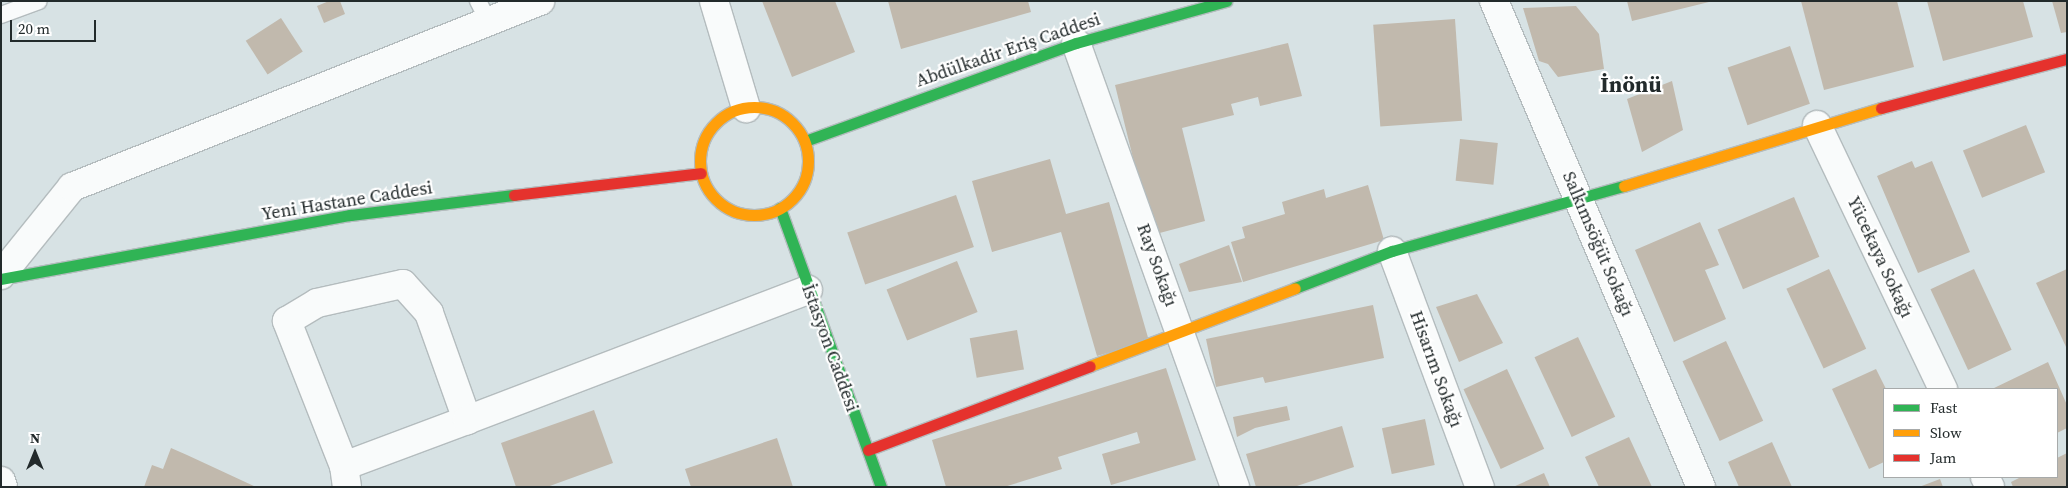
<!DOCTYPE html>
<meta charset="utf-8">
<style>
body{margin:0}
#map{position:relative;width:2068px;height:488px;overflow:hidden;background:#d7e2e4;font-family:"Source Serif 4",serif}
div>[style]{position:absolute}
.building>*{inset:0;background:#c1b9ad;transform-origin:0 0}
.roads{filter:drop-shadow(1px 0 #b4bcbe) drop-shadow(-1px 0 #b4bcbe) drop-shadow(0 1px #b4bcbe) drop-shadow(0 -1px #b4bcbe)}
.lane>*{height:16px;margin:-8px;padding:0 8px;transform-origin:8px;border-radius:8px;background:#f9fbfb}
.street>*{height:28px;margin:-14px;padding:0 14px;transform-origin:14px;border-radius:14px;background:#f9fbfb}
.fast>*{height:11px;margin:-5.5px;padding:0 5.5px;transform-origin:5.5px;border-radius:5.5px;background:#30b455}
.slow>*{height:11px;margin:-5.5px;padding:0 5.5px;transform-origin:5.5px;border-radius:5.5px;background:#ff9f0a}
.slow>.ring{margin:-5.5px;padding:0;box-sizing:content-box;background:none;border:11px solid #ff9f0a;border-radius:50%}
.jam>*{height:11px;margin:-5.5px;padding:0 5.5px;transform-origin:5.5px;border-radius:5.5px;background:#e5322d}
span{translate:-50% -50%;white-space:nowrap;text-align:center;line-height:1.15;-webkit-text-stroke:4.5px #fff;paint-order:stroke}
.street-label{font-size:18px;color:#222a2b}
.district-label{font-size:22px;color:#222a2b;font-weight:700}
.frame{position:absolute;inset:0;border:2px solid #222a2b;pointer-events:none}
.legend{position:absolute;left:1883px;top:388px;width:175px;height:90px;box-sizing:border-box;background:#fff;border:1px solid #a7aaaa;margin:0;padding:6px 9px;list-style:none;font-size:15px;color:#222a2b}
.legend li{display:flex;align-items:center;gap:10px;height:25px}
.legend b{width:25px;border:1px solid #a7aaaa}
.north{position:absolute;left:10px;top:428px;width:50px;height:50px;-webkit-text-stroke:4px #fff;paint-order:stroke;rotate:0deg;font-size:14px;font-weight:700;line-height:20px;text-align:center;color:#222a2b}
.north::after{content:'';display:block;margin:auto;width:18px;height:22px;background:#222a2b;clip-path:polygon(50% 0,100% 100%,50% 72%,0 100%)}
.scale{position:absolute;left:10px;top:20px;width:86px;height:22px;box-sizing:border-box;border:2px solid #222a2b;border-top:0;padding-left:6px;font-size:15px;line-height:18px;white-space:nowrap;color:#222a2b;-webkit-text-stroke:4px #fff;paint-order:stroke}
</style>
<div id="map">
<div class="building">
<div style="clip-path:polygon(329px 1px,340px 1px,345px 14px,324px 23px,317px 6px)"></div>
<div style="clip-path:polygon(762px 1px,835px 1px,855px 52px,792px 77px)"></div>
<div style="clip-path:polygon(888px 1px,1028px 1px,1031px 12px,901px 49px)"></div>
<div style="clip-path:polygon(1627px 1px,1708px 1px,1709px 2px,1632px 21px)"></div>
<div style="clip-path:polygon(1801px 1px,1897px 1px,1914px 67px,1824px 90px)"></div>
<div style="clip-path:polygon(1927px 1px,2023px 1px,2033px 37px,1943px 61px)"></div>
<div style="clip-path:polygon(2052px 1px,2067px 1px,2067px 32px,2061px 33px)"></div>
<div style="clip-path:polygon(1576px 6px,1599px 34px,1604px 69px,1558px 77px,1548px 64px,1539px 61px,1523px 8px)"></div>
<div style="left:281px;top:18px;width:40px;height:42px;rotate:57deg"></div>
<div style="left:1455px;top:19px;width:102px;height:82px;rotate:86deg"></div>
<div style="clip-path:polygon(1288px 43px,1302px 96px,1260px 106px,1258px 97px,1231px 104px,1234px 115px,1182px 128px,1205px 221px,1152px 235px,1115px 85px)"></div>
<div style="left:1790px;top:46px;width:61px;height:66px;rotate:71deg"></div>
<div style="clip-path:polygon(1672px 81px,1683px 130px,1642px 152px,1627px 99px)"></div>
<div style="left:2026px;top:125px;width:51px;height:68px;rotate:68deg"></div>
<div style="left:1460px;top:139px;width:38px;height:42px;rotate:6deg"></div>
<div style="clip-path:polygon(1050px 159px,1066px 214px,1109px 202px,1149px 341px,1097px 356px,1061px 232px,992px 252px,972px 181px)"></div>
<div style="clip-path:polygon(1912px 161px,1915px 168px,1932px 161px,1970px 252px,1918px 273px,1877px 176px)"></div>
<div style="clip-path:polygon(1368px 185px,1384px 240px,1243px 282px,1231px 242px,1245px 238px,1242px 227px,1285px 214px,1282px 202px,1324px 189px,1326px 198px)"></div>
<div style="left:956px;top:195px;width:55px;height:115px;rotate:71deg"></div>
<div style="left:1794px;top:197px;width:65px;height:83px;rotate:67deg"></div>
<div style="clip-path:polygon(1700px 222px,1719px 265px,1705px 270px,1726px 319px,1674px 342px,1635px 250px)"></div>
<div style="clip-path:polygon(1229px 245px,1242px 282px,1189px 292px,1179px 264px)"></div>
<div style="left:957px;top:261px;width:55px;height:76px;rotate:68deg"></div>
<div style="left:1829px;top:269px;width:88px;height:47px;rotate:65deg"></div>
<div style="left:1974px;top:269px;width:89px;height:48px;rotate:65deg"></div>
<div style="clip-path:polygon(2067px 269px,2067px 349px,2036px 283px)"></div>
<div style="clip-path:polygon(1477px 294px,1503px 343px,1459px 362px,1436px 307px)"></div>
<div style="clip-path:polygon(1373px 305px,1384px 358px,1265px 383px,1263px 377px,1216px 387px,1206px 339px)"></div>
<div style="left:1017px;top:330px;width:40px;height:48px;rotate:80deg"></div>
<div style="left:1578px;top:337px;width:88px;height:48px;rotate:65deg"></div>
<div style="left:1726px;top:341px;width:88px;height:48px;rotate:65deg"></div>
<div style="clip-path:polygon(2048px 362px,2067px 405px,2067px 428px,2057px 433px,2057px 389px,1992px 389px)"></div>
<div style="clip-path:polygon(1166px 368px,1196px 460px,1111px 485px,1102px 454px,1140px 443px,1137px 432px,1058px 457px,1062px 469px,1004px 487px,946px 487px,932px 440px)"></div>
<div style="left:1507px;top:369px;width:88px;height:48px;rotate:65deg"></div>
<div style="clip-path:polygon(1876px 369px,1886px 389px,1884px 462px,1869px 469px,1832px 389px)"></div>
<div style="clip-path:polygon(1287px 406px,1290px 420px,1255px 428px,1237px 437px,1233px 417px)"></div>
<div style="clip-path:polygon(594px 410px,613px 463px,547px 487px,516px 487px,501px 443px)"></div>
<div style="left:1425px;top:419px;width:47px;height:44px;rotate:78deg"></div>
<div style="clip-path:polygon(1342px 426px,1354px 467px,1294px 487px,1256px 487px,1246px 454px)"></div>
<div style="clip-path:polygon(1629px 437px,1652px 487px,1599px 487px,1585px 457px)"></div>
<div style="clip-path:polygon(777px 438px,793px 487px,691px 487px,685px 469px)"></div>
<div style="clip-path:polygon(1772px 442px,1792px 487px,1739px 487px,1728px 462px)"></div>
<div style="clip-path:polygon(171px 448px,187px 455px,256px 487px,144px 487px,152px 465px,163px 469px)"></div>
<div style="clip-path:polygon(2067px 453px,2067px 487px,2013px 487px,2011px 482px,2021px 477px,2057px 477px,2057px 458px)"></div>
<div style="clip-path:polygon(1544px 473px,1550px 487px,1513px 487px)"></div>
<div style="clip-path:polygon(1940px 479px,1943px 487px,1919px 487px)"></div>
</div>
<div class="roads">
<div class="lane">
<div style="left:478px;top:1px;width:22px;rotate:63deg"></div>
<div style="left:1px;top:15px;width:40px;rotate:-20.2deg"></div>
</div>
<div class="street">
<div style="left:714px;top:1px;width:112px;rotate:73.3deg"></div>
<div style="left:1494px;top:1px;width:528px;rotate:66.93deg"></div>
<div style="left:1076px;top:43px;width:472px;rotate:70.3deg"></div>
<div style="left:1817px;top:125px;width:293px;rotate:64.5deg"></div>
<div style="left:1392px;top:251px;width:252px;rotate:69.6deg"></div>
<div style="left:1px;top:275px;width:113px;rotate:-51.1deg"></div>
<div style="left:72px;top:187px;width:504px;rotate:-21.67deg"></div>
<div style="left:344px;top:466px;width:131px;rotate:-20.5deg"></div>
<div style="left:1985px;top:477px;width:11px;rotate:63deg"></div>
<div style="left:1px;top:481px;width:6px;rotate:72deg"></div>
<div style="left:347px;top:487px;width:21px;rotate:-98deg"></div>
<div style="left:344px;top:466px;width:156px;rotate:-111.5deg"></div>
<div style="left:287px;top:321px;width:35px;rotate:-31deg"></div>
<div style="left:317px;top:303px;width:88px;rotate:-12.5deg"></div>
<div style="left:403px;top:284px;width:39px;rotate:48deg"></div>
<div style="left:429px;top:313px;width:114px;rotate:70.4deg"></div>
<div style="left:467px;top:420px;width:365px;rotate:-20.9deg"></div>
</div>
<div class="fast">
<div style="left:805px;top:141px;width:288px;rotate:-19.9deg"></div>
<div style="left:1076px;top:43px;width:156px;rotate:-15.6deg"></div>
<div style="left:780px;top:208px;width:297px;rotate:70.1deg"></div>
<div style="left:1px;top:279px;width:355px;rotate:-10.4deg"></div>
<div style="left:350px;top:215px;width:165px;rotate:-7deg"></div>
<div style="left:1295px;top:288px;width:104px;rotate:-20.9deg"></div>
<div style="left:1392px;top:251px;width:241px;rotate:-15.7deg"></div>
</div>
<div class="slow">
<div class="ring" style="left:700px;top:107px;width:97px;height:97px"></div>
<div style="left:1624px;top:186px;width:269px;rotate:-16.9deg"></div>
<div style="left:1090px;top:366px;width:219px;rotate:-20.8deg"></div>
</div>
<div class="jam">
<div style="left:1881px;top:108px;width:192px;rotate:-14.8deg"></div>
<div style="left:514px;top:195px;width:188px;rotate:-6.7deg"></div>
<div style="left:868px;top:450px;width:237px;rotate:-20.7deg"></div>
</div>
</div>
<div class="street-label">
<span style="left:1008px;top:50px;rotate:-19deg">Abdülkadir Eriş Caddesi</span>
<span style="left:347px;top:201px;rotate:-9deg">Yeni Hastane Caddesi</span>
<span style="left:1598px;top:244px;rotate:67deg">Salkımsöğüt Sokağı</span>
<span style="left:1880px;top:257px;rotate:65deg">Yücekaya Sokağı</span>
<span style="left:1157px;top:265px;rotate:70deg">Ray Sokağı</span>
<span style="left:830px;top:348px;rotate:70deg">İstasyon Caddesi</span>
<span style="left:1436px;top:369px;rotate:70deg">Hisarım Sokağı</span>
</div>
<div class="district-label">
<span style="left:1631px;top:85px">İnönü</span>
</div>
<div class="frame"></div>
<ul class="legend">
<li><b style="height:6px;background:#30b455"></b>Fast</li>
<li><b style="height:6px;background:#ff9f0a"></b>Slow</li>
<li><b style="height:6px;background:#e5322d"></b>Jam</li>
</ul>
<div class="north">N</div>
<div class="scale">20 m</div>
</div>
